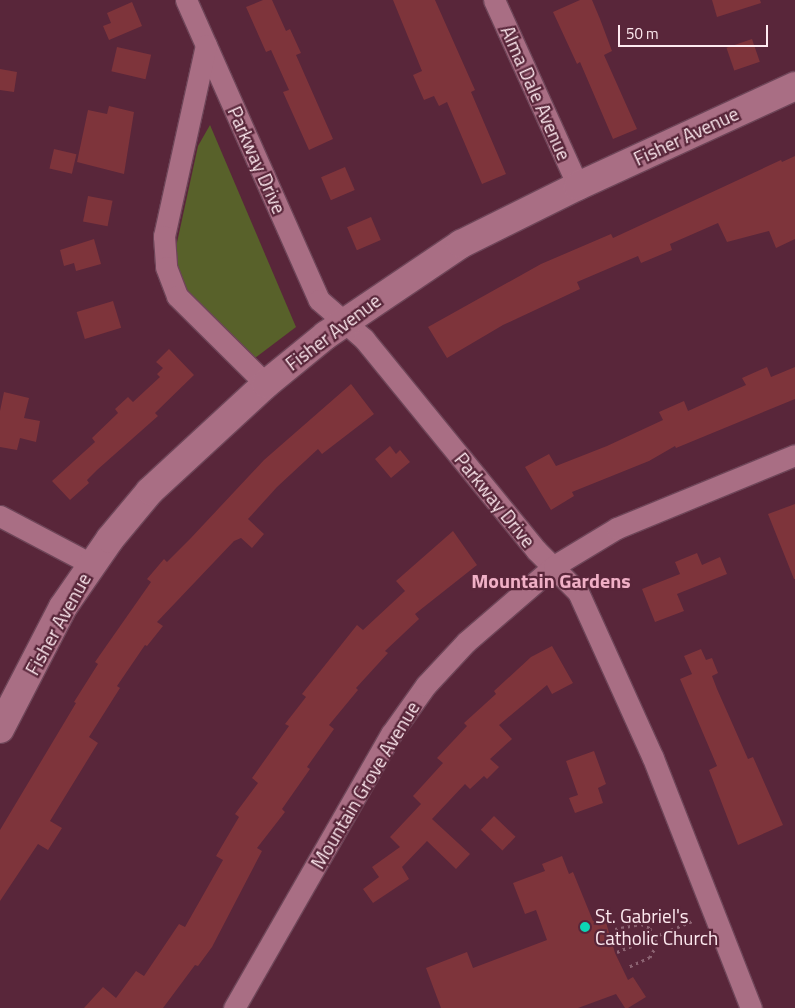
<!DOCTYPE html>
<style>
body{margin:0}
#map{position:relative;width:795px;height:1008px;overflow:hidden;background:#59263a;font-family:"Titillium Web",sans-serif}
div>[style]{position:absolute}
.green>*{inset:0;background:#58612a}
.building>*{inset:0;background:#7e343b;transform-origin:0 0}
.path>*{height:3px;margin-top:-1.5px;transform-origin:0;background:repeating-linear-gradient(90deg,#8c6372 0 2.5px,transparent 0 6.5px)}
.roads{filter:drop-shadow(1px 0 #6e4558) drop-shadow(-1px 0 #6e4558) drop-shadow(0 1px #6e4558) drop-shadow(0 -1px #6e4558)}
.street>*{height:21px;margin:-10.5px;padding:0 10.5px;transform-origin:10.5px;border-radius:10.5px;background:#a96e84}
.secondary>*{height:28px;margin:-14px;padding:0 14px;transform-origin:14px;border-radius:14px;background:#a96e84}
.dots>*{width:14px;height:14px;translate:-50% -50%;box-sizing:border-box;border:2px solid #59263a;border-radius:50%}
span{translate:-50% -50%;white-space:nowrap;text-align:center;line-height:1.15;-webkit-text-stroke:4.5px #59263a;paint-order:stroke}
.street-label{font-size:19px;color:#feeaf0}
.poi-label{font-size:19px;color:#feeaf0}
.left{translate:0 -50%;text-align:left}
.neighbourhood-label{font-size:20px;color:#f0b0c6;font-weight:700}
.scale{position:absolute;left:618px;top:25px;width:150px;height:22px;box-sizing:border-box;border:2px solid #feeaf0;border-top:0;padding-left:6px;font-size:15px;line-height:18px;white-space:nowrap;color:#feeaf0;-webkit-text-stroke:4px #59263a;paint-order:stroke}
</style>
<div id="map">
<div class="green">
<div style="clip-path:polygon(210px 125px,296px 327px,255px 358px,182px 285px,173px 261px,198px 146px)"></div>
</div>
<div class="building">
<div style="clip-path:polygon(263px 0,272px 0,286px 31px,290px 29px,301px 53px,296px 55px,333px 139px,309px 150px,283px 92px,289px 90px,271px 50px,266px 52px,246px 7px)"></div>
<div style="clip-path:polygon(393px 0,435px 0,475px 90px,471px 92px,506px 174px,482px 184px,447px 102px,439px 106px,434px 96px,424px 100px,413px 75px,422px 71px)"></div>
<div style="clip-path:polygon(580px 0,592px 0,600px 19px,612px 51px,604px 55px,637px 129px,613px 139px,580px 62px,577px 64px,553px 12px)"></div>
<div style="clip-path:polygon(712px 0,760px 0,761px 3px,717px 17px)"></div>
<div style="clip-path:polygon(132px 2px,142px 26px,109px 40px,103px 26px,111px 23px,107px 13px)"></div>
<div style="left:752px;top:39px;width:24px;height:27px;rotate:71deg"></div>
<div style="left:117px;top:47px;width:35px;height:25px;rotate:13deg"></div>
<div style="clip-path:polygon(0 69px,17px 72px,14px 92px,0 90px)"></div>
<div style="clip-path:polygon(109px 106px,134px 112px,124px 174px,77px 162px,88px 110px,107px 114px)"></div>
<div style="left:54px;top:149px;width:23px;height:20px;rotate:13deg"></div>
<div style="clip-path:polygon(795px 156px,795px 239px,776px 248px,769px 231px,727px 242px,718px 223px,670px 244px,672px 250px,641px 263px,638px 256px,577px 282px,580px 289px,503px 325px,447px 358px,428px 327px,541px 264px,611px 234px,613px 238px,781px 160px,782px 162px)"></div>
<div style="left:345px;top:167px;width:25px;height:26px;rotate:67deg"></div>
<div style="left:88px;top:196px;width:25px;height:26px;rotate:11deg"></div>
<div style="left:371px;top:217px;width:25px;height:26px;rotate:67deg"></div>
<div style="clip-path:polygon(94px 239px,101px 264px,76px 271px,74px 263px,64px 266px,60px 250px)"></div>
<div style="left:113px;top:301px;width:28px;height:38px;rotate:73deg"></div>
<div style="clip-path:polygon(169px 349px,194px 375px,155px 413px,158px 416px,97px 470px,87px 480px,89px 483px,70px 500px,52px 481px,95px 442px,92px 438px,118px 413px,115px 409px,128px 397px,133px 402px,160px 377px,157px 374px,163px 368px,156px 362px)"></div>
<div style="clip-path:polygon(767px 367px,771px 377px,795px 367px,795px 399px,676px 448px,675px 446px,649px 461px,572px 492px,574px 496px,551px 510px,525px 467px,549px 454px,556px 466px,607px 446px,663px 420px,659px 412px,684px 401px,688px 411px,746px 385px,742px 378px)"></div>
<div style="clip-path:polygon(351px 384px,374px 414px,322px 454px,318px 449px,277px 487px,248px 519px,264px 534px,252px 548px,241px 538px,234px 541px,157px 622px,163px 626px,147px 646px,145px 645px,117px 686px,120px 688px,89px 737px,98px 743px,50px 821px,62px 828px,48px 850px,38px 844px,0 901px,0 830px,76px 703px,74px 702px,98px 664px,95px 662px,151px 582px,147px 579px,164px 559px,167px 562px,190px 539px,264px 460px)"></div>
<div style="clip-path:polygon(4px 392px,29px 398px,24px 418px,40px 421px,36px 442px,20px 438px,17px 450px,0 447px,0 411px)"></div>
<div style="clip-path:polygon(390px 446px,396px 454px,400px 450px,410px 462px,391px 478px,375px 459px)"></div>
<div style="clip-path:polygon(795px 504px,795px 579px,794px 579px,768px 514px)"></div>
<div style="clip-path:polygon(453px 531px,477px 565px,415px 614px,419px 619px,385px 651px,388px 653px,356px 688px,358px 690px,329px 725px,334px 729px,307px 767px,310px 769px,282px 809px,285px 812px,257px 848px,262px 851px,212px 947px,198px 966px,195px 965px,163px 1008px,84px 1008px,103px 987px,116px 998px,136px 971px,144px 976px,179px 924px,185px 927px,223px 860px,216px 856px,239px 817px,235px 814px,258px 783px,252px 778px,289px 726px,285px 724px,306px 697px,302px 694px,357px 625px,363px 630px,405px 591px,396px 581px)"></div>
<div style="clip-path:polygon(697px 553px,702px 565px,720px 557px,727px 574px,677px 594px,684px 611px,655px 622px,642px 589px,680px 574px,675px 562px)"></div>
<div style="clip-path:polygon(552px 646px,573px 683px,552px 694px,547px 685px,499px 725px,512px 739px,490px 759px,499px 767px,487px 779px,484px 776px,470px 789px,465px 784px,432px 819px,470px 854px,456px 869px,427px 841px,402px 867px,409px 879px,373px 903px,363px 889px,379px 877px,372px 867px,400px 847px,390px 837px,421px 804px,413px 796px,443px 763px,437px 758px,467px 726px,464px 723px,496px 694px,494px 691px,531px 657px)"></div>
<div style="clip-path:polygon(701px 649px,706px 660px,712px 658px,718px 673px,712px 676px,717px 689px,748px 759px,753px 757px,783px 825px,738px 845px,709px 770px,717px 766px,680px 679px,692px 674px,684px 656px)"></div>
<div style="clip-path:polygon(594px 751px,606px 784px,598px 788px,603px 803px,575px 813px,569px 798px,578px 795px,566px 761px)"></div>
<div style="left:494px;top:816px;width:30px;height:19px;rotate:44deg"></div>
<div style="clip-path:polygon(562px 856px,569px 874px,573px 872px,593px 921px,605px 919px,615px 953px,628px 980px,633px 977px,646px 997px,628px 1008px,625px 1008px,616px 994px,578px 1008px,441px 1008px,426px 968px,467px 952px,473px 968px,547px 940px,536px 910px,525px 914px,513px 883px,545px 871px,542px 864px)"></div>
</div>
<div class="path">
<div style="left:615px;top:929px;width:26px;rotate:-11deg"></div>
<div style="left:641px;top:924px;width:10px;rotate:24deg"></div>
<div style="left:650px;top:928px;width:17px;rotate:66deg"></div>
<div style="left:657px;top:944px;width:15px;rotate:118deg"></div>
<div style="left:650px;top:957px;width:23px;rotate:155deg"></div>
<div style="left:617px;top:952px;width:84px;rotate:-22.3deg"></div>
</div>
<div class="roads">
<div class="street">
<div style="left:186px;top:0;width:328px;rotate:66.1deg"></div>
<div style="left:319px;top:300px;width:60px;rotate:40.9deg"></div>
<div style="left:364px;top:339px;width:272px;rotate:50.8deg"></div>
<div style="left:536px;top:550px;width:59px;rotate:45deg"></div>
<div style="left:578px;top:592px;width:182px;rotate:65.7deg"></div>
<div style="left:653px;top:758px;width:269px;rotate:68.6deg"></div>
<div style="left:494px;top:0;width:204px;rotate:65.7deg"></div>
<div style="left:206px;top:45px;width:196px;rotate:102.4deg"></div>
<div style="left:164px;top:236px;width:31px;rotate:86deg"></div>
<div style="left:166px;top:267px;width:31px;rotate:69deg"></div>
<div style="left:177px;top:296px;width:125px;rotate:44.7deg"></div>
<div style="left:0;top:516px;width:103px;rotate:27.8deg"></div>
<div style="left:234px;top:1008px;width:316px;rotate:-60.2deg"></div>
<div style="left:391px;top:734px;width:60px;rotate:-54.5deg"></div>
<div style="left:426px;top:685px;width:59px;rotate:-47.1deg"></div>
<div style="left:466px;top:642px;width:116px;rotate:-40.8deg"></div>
<div style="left:554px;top:566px;width:74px;rotate:-31.1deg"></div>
<div style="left:617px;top:528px;width:192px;rotate:-22.3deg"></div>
</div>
<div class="secondary">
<div style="left:0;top:729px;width:137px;rotate:-62.7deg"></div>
<div style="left:63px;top:607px;width:83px;rotate:-55.3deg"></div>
<div style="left:110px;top:539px;width:62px;rotate:-50.2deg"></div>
<div style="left:150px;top:491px;width:158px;rotate:-42.7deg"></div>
<div style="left:266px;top:384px;width:77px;rotate:-39.2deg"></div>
<div style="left:326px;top:335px;width:163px;rotate:-34deg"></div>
<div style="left:461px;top:244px;width:131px;rotate:-26.4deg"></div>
<div style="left:578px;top:186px;width:239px;rotate:-24.7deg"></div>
</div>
</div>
<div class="dots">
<div style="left:585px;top:927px;background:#0cd5b5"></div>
</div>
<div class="street-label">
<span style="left:536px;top:93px;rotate:66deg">Alma Dale Avenue</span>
<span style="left:686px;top:136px;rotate:-25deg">Fisher Avenue</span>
<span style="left:257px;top:160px;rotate:66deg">Parkway Drive</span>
<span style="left:333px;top:332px;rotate:-37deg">Fisher Avenue</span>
<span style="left:495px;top:500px;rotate:51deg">Parkway Drive</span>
<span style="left:58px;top:624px;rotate:-61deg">Fisher Avenue</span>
<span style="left:365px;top:785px;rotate:-59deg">Mountain Grove Avenue</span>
</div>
<div class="poi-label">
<span class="left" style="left:595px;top:927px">St. Gabriel's<br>Catholic Church</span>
</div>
<div class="neighbourhood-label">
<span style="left:551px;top:580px">Mountain Gardens</span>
</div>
<div class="scale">50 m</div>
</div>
